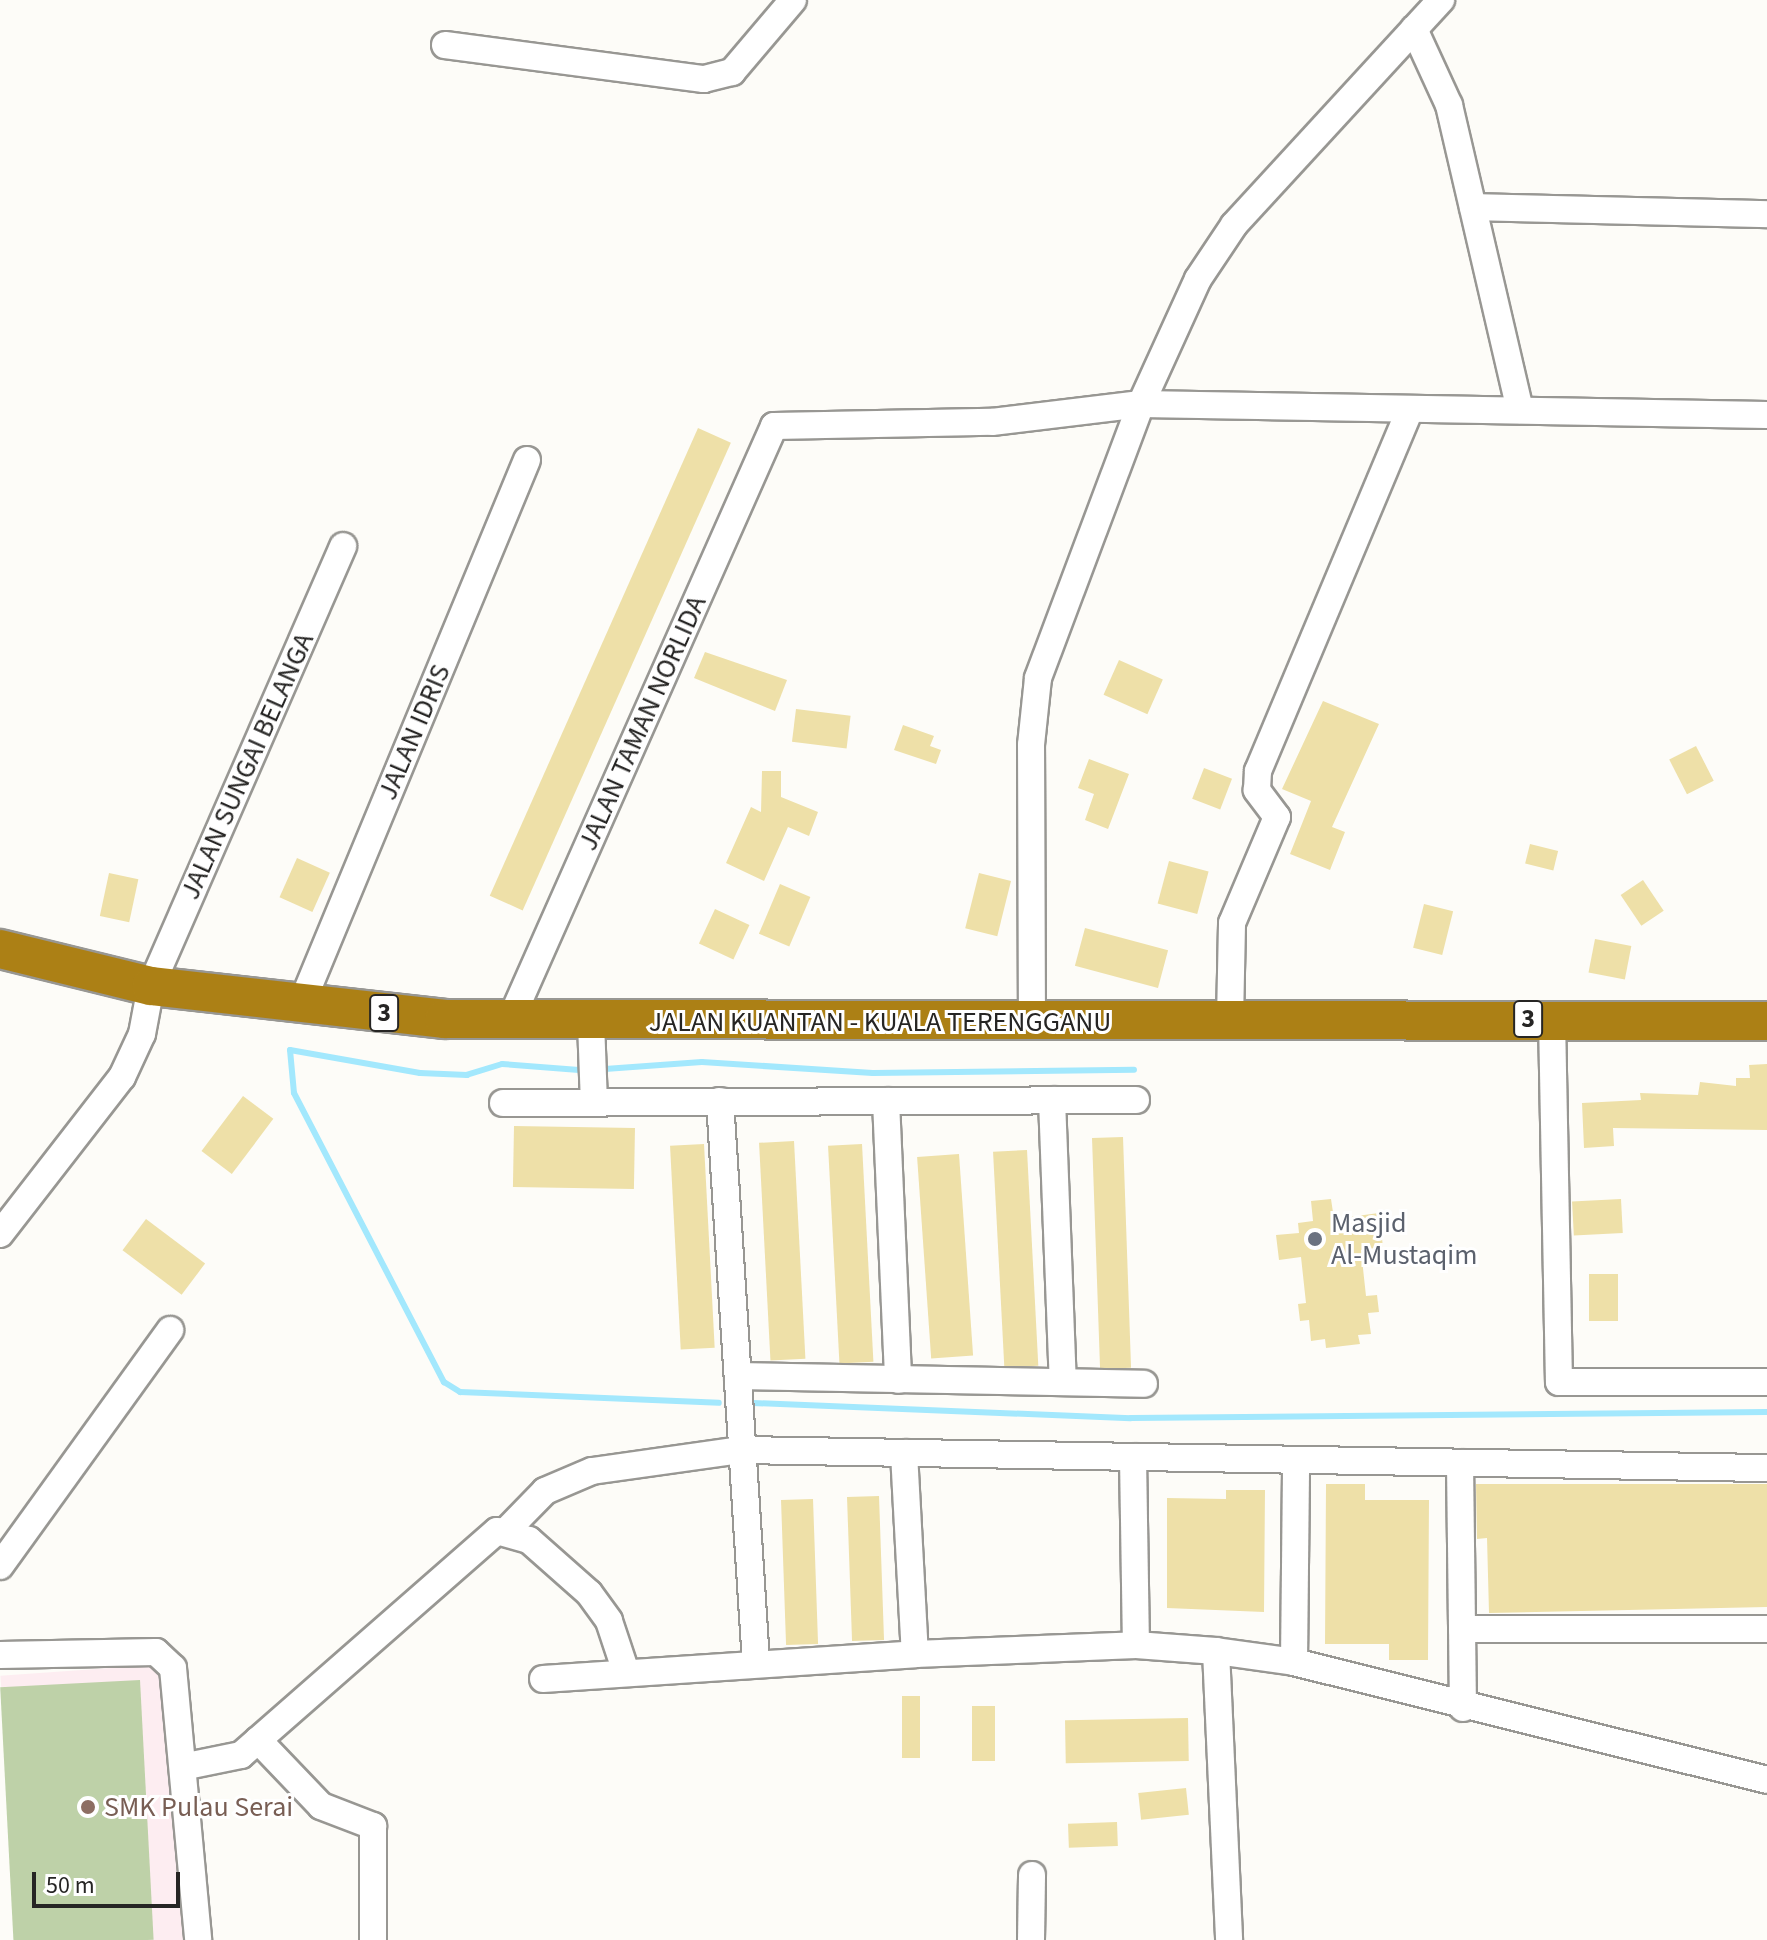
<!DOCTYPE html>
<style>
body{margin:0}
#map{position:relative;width:1767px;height:1940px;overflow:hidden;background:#fdfcf8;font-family:"Source Sans 3",sans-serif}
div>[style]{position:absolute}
.education>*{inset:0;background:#fdedf1;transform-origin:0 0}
.green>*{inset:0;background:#bed1a8;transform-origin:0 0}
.stream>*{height:6px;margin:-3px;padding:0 3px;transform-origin:3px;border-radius:3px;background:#a3e8fd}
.building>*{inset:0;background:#eee0a8;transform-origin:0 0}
.roads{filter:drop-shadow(2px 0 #989793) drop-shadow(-2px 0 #989793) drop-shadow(0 2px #989793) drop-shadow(0 -2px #989793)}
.minor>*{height:26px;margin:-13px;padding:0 13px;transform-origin:13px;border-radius:13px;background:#fff}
.highway>*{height:38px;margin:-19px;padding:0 19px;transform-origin:19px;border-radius:19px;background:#ac8015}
.dots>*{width:22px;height:22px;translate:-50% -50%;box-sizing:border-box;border:4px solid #fff;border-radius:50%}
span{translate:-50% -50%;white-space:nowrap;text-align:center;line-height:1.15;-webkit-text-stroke:6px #fff;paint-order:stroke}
.shield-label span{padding:2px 6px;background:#fff;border:2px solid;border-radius:6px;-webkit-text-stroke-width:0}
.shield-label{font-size:26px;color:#262524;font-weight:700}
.street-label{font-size:28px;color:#262524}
.worship-label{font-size:28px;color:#5b616d}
.left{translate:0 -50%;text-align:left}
.education-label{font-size:28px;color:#785e54}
.scale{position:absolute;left:32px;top:1872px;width:148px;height:36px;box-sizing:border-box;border:4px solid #262524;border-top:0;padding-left:10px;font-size:24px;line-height:28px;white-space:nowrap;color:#262524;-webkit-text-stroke:6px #fff;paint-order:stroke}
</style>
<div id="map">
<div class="education">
<div style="left:167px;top:1664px;width:277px;height:167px;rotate:86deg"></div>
</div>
<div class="green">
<div style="left:140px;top:1680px;width:260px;height:140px;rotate:87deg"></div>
</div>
<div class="stream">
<div style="left:605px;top:1069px;width:97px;rotate:-4.1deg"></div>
<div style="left:702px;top:1062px;width:171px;rotate:3.7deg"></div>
<div style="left:873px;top:1073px;width:261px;rotate:-0.7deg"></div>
<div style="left:579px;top:1070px;width:77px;rotate:-175.5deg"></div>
<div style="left:502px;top:1064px;width:37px;rotate:163deg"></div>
<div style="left:467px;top:1075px;width:47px;rotate:-177.6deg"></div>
<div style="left:420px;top:1073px;width:132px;rotate:-170deg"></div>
<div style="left:290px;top:1050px;width:43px;rotate:84.7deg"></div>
<div style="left:294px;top:1093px;width:326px;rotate:62.6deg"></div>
<div style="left:444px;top:1382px;width:19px;rotate:32deg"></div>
<div style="left:460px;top:1392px;width:259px;rotate:2.4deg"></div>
<div style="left:753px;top:1403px;width:378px;rotate:2.3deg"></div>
<div style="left:1131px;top:1418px;width:636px;rotate:-0.54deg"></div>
</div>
<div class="building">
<div style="left:698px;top:428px;width:36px;height:512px;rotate:24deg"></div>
<div style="clip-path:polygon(705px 652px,787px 680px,775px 711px,694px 678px)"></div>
<div style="left:1119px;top:660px;width:48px;height:38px;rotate:24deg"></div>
<div style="clip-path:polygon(1323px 701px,1379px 724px,1332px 827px,1345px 832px,1330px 870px,1290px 854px,1311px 801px,1282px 789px)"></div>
<div style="left:796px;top:709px;width:55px;height:33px;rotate:7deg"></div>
<div style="clip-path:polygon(903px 725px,934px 736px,930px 746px,941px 750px,936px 764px,894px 750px)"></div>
<div style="left:1696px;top:746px;width:39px;height:30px;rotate:63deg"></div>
<div style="clip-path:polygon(1089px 759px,1129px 774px,1108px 829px,1085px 820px,1094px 794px,1078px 788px)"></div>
<div style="left:1204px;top:768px;width:30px;height:33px;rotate:21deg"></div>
<div style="clip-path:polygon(762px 771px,781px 771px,781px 797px,818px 812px,809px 836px,788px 827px,764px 881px,726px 863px,751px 807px,761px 812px)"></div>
<div style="left:1530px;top:844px;width:29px;height:20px;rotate:14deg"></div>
<div style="left:297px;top:858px;width:36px;height:43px;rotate:24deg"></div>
<div style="left:1169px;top:861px;width:41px;height:44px;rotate:15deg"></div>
<div style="left:109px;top:873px;width:30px;height:44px;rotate:12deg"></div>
<div style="left:979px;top:873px;width:33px;height:57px;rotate:14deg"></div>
<div style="left:1643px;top:880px;width:37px;height:27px;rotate:56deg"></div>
<div style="left:780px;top:884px;width:33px;height:54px;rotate:23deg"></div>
<div style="left:1424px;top:904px;width:30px;height:45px;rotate:14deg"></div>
<div style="left:715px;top:909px;width:38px;height:38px;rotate:25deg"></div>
<div style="left:1085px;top:928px;width:86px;height:39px;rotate:15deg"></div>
<div style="left:1595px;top:939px;width:37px;height:34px;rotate:11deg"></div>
<div style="clip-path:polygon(1767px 1064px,1767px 1130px,1613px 1128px,1614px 1146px,1584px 1148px,1582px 1103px,1641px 1100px,1640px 1093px,1698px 1095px,1700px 1082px,1736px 1086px,1736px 1078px,1750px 1078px,1749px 1065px)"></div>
<div style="left:243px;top:1096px;width:38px;height:69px;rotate:37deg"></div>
<div style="left:514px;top:1126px;width:121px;height:61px;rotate:1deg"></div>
<div style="left:1123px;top:1137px;width:231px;height:31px;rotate:88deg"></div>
<div style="left:794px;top:1141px;width:218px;height:35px;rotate:87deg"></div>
<div style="left:704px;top:1144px;width:204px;height:34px;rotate:87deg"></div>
<div style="left:862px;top:1144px;width:218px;height:34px;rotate:87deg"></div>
<div style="left:1027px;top:1150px;width:216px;height:34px;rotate:87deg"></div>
<div style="left:959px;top:1154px;width:202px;height:42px;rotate:86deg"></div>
<div style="clip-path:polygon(1331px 1199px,1334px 1219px,1379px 1213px,1383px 1247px,1361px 1250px,1366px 1296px,1377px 1295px,1379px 1312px,1368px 1313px,1371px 1334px,1358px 1335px,1360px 1344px,1326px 1348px,1325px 1339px,1311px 1341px,1309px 1320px,1300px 1321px,1298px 1304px,1306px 1303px,1301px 1257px,1279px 1260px,1276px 1235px,1299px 1233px,1298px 1223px,1313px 1221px,1311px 1201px)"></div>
<div style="left:1621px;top:1199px;width:34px;height:49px;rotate:87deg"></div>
<div style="left:146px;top:1219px;width:74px;height:39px;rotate:37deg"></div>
<div style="left:1589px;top:1274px;width:29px;height:47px"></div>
<div style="clip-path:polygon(1326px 1484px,1365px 1484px,1365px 1500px,1429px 1500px,1428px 1660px,1389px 1660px,1389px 1644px,1325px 1644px)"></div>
<div style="clip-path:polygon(1476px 1484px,1767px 1484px,1767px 1607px,1489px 1613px,1487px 1538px,1477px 1539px)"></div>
<div style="clip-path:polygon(1226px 1490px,1265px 1490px,1264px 1612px,1167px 1608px,1167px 1498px,1226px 1499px)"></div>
<div style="left:879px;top:1496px;width:144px;height:32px;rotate:88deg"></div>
<div style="left:813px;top:1499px;width:145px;height:32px;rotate:88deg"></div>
<div style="left:902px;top:1696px;width:18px;height:62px"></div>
<div style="left:972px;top:1706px;width:23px;height:55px"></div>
<div style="left:1188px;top:1718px;width:43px;height:123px;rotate:89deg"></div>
<div style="left:1186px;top:1788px;width:27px;height:48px;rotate:84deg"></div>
<div style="left:1117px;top:1822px;width:24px;height:49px;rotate:88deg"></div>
</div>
<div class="roads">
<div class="minor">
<div style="left:1414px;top:29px;width:84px;rotate:65.3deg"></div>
<div style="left:1449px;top:105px;width:313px;rotate:76.9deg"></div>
<div style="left:445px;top:45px;width:261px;rotate:7.5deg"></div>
<div style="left:704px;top:79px;width:29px;rotate:-14deg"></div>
<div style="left:732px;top:72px;width:94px;rotate:-49.7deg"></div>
<div style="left:1473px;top:207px;width:294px;rotate:1.4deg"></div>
<div style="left:301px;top:1005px;width:590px;rotate:-67.48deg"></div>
<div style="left:1552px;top:1019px;width:363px;rotate:88.9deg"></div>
<div style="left:1559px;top:1382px;width:208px"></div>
<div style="left:1230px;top:1020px;width:97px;rotate:-88.8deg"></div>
<div style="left:1232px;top:923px;width:115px;rotate:-67deg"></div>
<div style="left:1277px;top:817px;width:34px;rotate:-127deg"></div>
<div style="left:1257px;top:790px;width:19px;rotate:-87deg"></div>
<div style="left:1258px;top:771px;width:390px;rotate:-67.2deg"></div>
<div style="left:510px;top:1021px;width:651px;rotate:-66.07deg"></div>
<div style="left:774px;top:426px;width:218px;rotate:-1.1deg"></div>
<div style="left:992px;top:422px;width:150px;rotate:-6.9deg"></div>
<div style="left:1141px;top:404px;width:626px;rotate:1.01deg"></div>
<div style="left:591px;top:1022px;width:80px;rotate:87.9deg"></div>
<div style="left:1032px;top:1025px;width:280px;rotate:-90.2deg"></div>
<div style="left:1031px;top:745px;width:67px;rotate:-84deg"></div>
<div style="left:1038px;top:678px;width:293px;rotate:-69.4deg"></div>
<div style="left:1141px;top:404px;width:137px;rotate:-65.5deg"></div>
<div style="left:1198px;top:279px;width:65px;rotate:-56.3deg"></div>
<div style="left:1234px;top:225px;width:306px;rotate:-47.4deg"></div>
<div style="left:1052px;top:1100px;width:282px;rotate:87.8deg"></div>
<div style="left:720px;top:1101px;width:563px;rotate:86.33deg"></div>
<div style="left:886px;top:1101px;width:279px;rotate:87.5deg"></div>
<div style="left:503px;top:1103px;width:633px;rotate:-0.27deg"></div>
<div style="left:0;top:1234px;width:199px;rotate:-52.2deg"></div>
<div style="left:122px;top:1077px;width:47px;rotate:-65.1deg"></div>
<div style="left:142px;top:1034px;width:49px;rotate:-79.4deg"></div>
<div style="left:151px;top:986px;width:480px;rotate:-66.4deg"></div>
<div style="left:738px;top:1376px;width:406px;rotate:1.1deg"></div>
<div style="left:904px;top:1453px;width:201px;rotate:86.9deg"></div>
<div style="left:1133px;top:1457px;width:188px;rotate:89.1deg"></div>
<div style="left:1460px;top:1463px;width:245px;rotate:89.3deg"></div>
<div style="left:507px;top:1530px;width:54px;rotate:-45.7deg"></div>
<div style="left:545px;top:1491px;width:51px;rotate:-23.1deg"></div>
<div style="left:592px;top:1471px;width:151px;rotate:-8deg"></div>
<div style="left:742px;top:1450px;width:1025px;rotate:1.01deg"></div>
<div style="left:0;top:1566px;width:291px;rotate:-54.2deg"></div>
<div style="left:1462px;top:1629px;width:305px"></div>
<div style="left:1216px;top:1651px;width:289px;rotate:87.4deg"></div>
<div style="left:0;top:1655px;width:156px;rotate:-1.1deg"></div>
<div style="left:156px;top:1652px;width:23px;rotate:43deg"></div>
<div style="left:173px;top:1668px;width:273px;rotate:84.7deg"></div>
<div style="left:1294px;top:1662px;width:202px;rotate:-89.4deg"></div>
<div style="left:543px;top:1679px;width:373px;rotate:-3.8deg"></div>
<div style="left:915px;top:1654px;width:221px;rotate:-2.3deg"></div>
<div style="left:1136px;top:1645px;width:80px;rotate:4.3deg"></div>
<div style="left:1216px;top:1651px;width:79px;rotate:8deg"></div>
<div style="left:1294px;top:1662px;width:487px;rotate:14deg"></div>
<div style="left:258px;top:1740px;width:91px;rotate:46.3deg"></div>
<div style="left:321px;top:1806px;width:56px;rotate:21deg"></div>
<div style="left:373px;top:1826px;width:114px;rotate:90deg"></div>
<div style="left:187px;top:1766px;width:55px;rotate:-11.5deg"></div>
<div style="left:241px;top:1755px;width:340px;rotate:-41.2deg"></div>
<div style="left:497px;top:1531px;width:33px;rotate:16deg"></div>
<div style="left:529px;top:1540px;width:80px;rotate:41.5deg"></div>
<div style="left:589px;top:1593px;width:34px;rotate:54deg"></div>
<div style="left:609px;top:1621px;width:54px;rotate:71.6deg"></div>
<div style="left:1031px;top:1940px;width:65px;rotate:-89.1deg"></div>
</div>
<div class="highway">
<div style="left:0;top:949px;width:155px;rotate:13.8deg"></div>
<div style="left:151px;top:986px;width:295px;rotate:6.4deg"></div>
<div style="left:444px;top:1019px;width:1323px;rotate:0.09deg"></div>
</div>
</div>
<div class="dots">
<div style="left:1315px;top:1239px;background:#6b7280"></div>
<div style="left:88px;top:1807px;background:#8d6e63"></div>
</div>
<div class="shield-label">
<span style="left:384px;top:1013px">3</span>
<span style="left:1528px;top:1019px">3</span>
</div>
<div class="street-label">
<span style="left:642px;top:723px;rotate:-66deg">JALAN TAMAN NORLIDA</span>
<span style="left:414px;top:732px;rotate:-67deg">JALAN IDRIS</span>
<span style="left:247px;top:766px;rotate:-66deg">JALAN SUNGAI BELANGA</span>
<span style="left:880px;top:1022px">JALAN KUANTAN - KUALA TERENGGANU</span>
</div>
<div class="worship-label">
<span class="left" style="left:1331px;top:1239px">Masjid<br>Al-Mustaqim</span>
</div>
<div class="education-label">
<span class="left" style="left:104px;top:1807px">SMK Pulau Serai</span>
</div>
<div class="scale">50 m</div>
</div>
